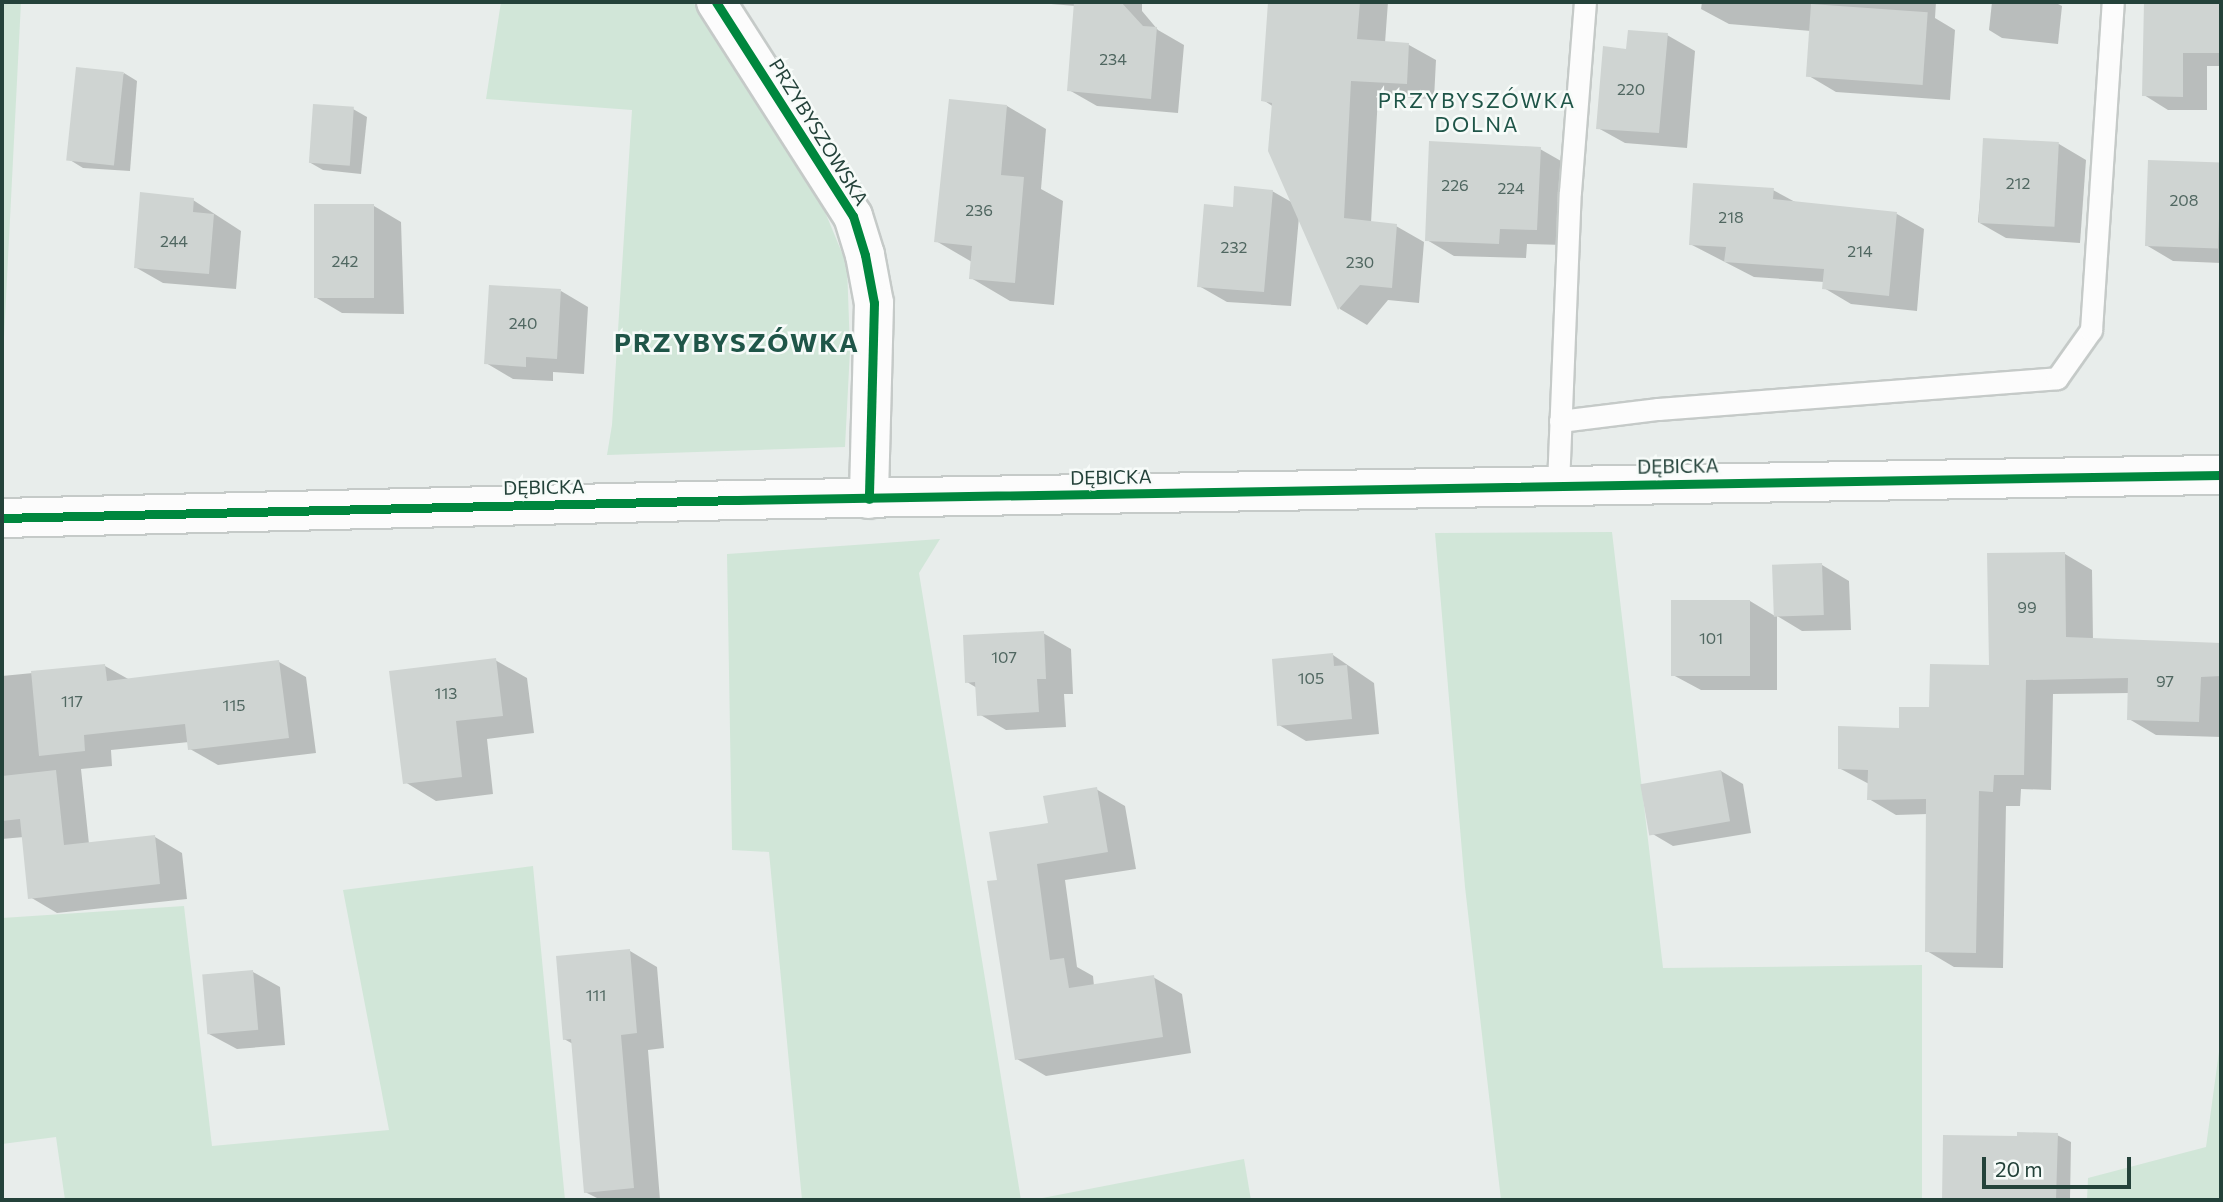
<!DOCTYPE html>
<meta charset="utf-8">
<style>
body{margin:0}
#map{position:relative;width:2223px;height:1202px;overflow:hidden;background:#e8edeb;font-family:Commissioner,sans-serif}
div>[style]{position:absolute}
.green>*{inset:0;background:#d1e6d8}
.shadow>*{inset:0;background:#0003}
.building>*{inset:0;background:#cfd4d2;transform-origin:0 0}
.roads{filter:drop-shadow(2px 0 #c5cac8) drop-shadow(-2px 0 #c5cac8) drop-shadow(0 2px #c5cac8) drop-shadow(0 -2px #c5cac8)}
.lane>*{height:21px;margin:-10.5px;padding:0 10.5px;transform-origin:10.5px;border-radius:10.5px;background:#fcfcfc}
.street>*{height:38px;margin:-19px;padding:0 19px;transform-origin:19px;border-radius:19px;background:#fcfcfc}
.secondary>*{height:38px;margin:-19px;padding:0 19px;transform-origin:19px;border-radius:19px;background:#fcfcfc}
.cycleway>*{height:9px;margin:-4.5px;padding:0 4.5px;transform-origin:4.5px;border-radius:4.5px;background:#00873e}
span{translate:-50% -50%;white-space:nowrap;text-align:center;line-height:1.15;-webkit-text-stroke:5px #f7fbf9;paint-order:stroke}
.number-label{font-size:16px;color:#506761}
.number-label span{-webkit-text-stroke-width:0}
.street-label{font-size:19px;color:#24423a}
.neighbourhood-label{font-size:21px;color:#1f5548;letter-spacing:2px}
.district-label{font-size:26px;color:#1f5548;font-weight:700;letter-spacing:2px}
.frame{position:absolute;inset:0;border:4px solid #24423a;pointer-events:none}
.scale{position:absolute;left:1982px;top:1157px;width:149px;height:32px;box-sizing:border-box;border:4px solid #24423a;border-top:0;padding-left:9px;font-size:21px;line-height:24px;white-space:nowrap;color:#24423a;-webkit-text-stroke:5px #f7fbf9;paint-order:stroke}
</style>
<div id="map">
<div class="green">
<div style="clip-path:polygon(2px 2px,21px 2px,2px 377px)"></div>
<div style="clip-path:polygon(501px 2px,693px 2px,823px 207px,847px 265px,850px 350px,845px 447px,607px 455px,612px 425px,632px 110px,486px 99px)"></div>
<div style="clip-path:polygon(1612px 532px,1663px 968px,1922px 965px,1922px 1200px,1501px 1200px,1465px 887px,1435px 533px)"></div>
<div style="clip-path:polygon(940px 539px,919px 573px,1021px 1200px,802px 1200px,769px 852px,732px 850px,727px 554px)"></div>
<div style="clip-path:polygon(533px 866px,565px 1200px,65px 1200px,56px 1137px,2px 1144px,2px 918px,184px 906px,212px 1146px,389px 1130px,343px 890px)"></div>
<div style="clip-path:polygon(2221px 1037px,2221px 1200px,2087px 1200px,2088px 1178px,2206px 1147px)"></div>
<div style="clip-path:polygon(1244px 1159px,1251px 1200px,1032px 1200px)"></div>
</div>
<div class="shadow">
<div style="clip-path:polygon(1026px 2px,1142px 2px,1142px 11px,1158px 30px,1184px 45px,1178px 113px,1097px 106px,1069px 90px,1076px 6px)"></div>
<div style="clip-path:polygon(1269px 2px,1388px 2px,1385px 43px,1409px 45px,1436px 60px,1434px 99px,1378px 96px,1371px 223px,1396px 226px,1424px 242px,1419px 303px,1388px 300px,1367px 325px,1340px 309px,1299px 217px,1291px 306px,1227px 302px,1199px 286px,1234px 209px,1272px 191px,1293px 203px,1274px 107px,1263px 100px)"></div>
<div style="clip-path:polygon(1702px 2px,1936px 2px,1935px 18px,1955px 30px,1950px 100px,1836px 92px,1809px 76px,1811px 31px,1729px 24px,1701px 9px)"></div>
<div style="clip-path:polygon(1992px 2px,2054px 2px,2062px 6px,2058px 44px,2002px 38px,1989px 30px)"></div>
<div style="clip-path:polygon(2145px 2px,2221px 3px,2221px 66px,2207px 66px,2207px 110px,2168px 110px,2144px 95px)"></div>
<div style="clip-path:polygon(1667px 35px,1695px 51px,1687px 148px,1625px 143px,1598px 128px,1628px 50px)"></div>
<div style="clip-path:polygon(124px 73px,137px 81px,130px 171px,83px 168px,70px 160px)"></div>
<div style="clip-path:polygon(1007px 106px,1046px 129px,1041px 189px,1063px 201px,1054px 305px,1010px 301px,971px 278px,972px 262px,936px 241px)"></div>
<div style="clip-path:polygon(353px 109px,367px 117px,361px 174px,323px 170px,309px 162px)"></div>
<div style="clip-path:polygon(1985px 139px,2059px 144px,2086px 160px,2080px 243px,2006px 238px,1978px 222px)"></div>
<div style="clip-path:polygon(1540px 149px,1568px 165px,1564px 245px,1527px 244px,1526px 258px,1454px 256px,1427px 240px)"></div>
<div style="clip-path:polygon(2150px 162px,2221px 165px,2221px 263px,2173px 261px,2146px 245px)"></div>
<div style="clip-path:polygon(1773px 190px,1797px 203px,1897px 214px,1924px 229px,1917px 311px,1851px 304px,1824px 288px,1824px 282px,1754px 277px,1690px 244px)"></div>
<div style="clip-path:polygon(193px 200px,241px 231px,236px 289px,163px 283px,135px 267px)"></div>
<div style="clip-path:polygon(374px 206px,401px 222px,404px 314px,342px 313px,315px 297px)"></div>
<div style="clip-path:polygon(561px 291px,588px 307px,584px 374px,553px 372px,553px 381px,513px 379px,486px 363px)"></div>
<div style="clip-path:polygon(2065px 554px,2092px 570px,2093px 640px,2221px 645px,2221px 737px,2156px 735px,2129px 719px,2130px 693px,2053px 694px,2051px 790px,2021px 789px,2020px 806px,2006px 806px,2003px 968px,1954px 967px,1927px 951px,1928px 814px,1896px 815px,1869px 799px,1869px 784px,1839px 768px,1990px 667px)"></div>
<div style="clip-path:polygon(1822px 565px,1849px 581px,1851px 630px,1802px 631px,1777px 616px,1777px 690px,1701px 690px,1673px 675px,1750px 601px,1775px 616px,1774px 566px)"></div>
<div style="clip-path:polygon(1043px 633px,1071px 649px,1073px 694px,1064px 694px,1066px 727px,1006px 730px,979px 714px,977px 688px,967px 682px)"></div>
<div style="clip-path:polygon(1333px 655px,1374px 683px,1379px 734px,1306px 741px,1279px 725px)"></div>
<div style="clip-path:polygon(495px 660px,527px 678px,534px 733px,487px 739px,493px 794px,436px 801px,405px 782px)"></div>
<div style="clip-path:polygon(279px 662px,306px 677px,316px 753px,218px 765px,190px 749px,189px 742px,111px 750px,112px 766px,81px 769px,89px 844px,155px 837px,182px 853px,187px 899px,57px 913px,30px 897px,24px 837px,2px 839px,2px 676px,105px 666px,130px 680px)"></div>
<div style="clip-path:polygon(1721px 771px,1743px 784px,1751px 833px,1673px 846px,1651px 833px)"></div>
<div style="clip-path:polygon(1096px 789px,1125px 806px,1136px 869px,1065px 880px,1077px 967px,1093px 976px,1094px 986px,1153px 977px,1182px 994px,1191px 1053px,1046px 1076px,1017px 1059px,999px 881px,1050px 824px)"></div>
<div style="clip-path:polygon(630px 951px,657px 967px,664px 1048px,648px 1050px,660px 1200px,601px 1200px,585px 1192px,573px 1044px,564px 1039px)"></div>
<div style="clip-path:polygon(253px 972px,280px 987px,285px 1045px,237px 1049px,209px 1034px)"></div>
<div style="clip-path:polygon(2057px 1135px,2071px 1142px,2070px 1200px,1943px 1200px,1945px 1136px,2019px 1138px)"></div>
</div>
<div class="building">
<div style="clip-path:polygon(1074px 2px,1121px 2px,1143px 26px,1157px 27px,1151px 99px,1067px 91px)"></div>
<div style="clip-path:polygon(1268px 2px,1360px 2px,1357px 39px,1409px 43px,1407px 84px,1351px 81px,1344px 218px,1397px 224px,1392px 288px,1360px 285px,1338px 310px,1268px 151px,1272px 103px,1261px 101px)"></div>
<div style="clip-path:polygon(2144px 2px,2221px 2px,2221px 53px,2183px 53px,2183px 97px,2142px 96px)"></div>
<div style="left:1811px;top:4px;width:117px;height:73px;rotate:4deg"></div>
<div style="clip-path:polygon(1628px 30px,1668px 33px,1659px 133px,1596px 129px,1603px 46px,1626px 49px)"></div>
<div style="left:76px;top:67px;width:48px;height:94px;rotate:6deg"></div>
<div style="clip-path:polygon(949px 99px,1007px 105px,1001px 175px,1024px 177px,1015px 283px,969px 279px,972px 246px,934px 242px)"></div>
<div style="left:313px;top:104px;width:41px;height:59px;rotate:4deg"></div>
<div style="left:1983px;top:138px;width:76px;height:85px;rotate:3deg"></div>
<div style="clip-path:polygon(1429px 141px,1541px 147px,1537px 230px,1500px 229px,1499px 244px,1425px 241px)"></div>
<div style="left:2148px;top:160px;width:73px;height:86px;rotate:2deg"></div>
<div style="clip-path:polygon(1693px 183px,1774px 188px,1773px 199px,1897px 212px,1889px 296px,1822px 289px,1824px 269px,1724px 262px,1726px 247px,1689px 245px)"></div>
<div style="clip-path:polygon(1234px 186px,1273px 190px,1264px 292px,1197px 287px,1204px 204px,1233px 207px)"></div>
<div style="clip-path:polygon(140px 192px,194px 198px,193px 212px,214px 214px,209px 274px,134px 268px)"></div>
<div style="left:314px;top:204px;width:60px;height:94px"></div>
<div style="clip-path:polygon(489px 285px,561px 289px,557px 359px,526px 357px,526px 367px,484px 364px)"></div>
<div style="clip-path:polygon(2065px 552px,2066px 637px,2221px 643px,2221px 676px,2201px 677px,2199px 722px,2127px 720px,2128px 678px,2026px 680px,2024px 775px,1994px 775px,1993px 792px,1979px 791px,1976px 953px,1925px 952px,1926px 799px,1867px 800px,1868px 770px,1838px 769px,1838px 726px,1899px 728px,1899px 707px,1929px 707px,1930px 664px,1989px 665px,1987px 553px)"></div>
<div style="left:1822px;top:563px;width:52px;height:50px;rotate:88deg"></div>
<div style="left:1671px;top:600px;width:79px;height:76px"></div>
<div style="clip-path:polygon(1044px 631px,1046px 679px,1037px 679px,1039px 712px,977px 716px,975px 682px,965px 683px,963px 635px)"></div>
<div style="clip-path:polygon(1333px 653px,1334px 666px,1347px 665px,1352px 719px,1277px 726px,1272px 659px)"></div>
<div style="clip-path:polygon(496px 658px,503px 716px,456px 721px,462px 777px,403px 784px,389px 671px)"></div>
<div style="clip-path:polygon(279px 660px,289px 738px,188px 750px,185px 724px,84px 735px,85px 751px,39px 756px,31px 671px,105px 664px,107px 681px)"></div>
<div style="clip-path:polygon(56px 770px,64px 845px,155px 835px,160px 884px,28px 899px,20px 819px,2px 821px,2px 776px)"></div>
<div style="left:1721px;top:770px;width:52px;height:82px;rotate:80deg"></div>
<div style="clip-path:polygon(1097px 787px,1108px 852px,1037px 864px,1050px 960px,1064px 958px,1069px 988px,1154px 975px,1163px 1037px,1015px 1060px,987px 881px,997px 880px,989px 832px,1048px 823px,1043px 796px)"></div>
<div style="clip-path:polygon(630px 949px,637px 1033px,621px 1035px,634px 1188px,584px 1193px,571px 1039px,563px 1040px,556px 956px)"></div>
<div style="left:253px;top:970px;width:60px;height:51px;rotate:85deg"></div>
<div style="clip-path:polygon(2017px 1132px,2058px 1133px,2056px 1200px,1942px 1200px,1943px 1135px,2017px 1136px)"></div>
</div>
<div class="roads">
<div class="lane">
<div style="left:1560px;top:421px;width:99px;rotate:-7deg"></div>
<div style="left:1658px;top:409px;width:400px;rotate:-4.4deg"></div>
<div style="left:2057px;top:378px;width:59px;rotate:-54.7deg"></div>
<div style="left:2091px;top:330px;width:329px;rotate:-86.2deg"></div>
<div style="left:1558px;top:485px;width:293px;rotate:-87.7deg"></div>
<div style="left:1570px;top:192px;width:191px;rotate:-85.5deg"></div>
</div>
<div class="street">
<div style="left:716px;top:2px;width:254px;rotate:57.4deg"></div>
<div style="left:853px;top:216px;width:41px;rotate:72.9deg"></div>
<div style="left:865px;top:255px;width:49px;rotate:79.4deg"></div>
<div style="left:874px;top:303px;width:196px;rotate:91.5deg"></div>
</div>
<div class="secondary">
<div style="left:2px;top:518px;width:735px;rotate:-1.4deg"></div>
<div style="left:737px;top:500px;width:1484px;rotate:-0.97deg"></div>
</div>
</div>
<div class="cycleway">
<div style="left:716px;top:2px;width:254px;rotate:57.4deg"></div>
<div style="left:853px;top:216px;width:41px;rotate:72.9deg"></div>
<div style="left:865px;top:255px;width:49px;rotate:79.4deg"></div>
<div style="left:874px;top:303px;width:196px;rotate:91.5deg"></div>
<div style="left:2px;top:518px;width:735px;rotate:-1.4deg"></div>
<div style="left:737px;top:500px;width:1484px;rotate:-0.97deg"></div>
</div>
<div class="number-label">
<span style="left:1113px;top:59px">234</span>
<span style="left:1631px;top:89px">220</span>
<span style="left:2018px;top:183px">212</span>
<span style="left:1455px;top:185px">226</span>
<span style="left:1511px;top:188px">224</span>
<span style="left:2184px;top:200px">208</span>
<span style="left:979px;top:210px">236</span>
<span style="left:1731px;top:217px">218</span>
<span style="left:174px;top:241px">244</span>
<span style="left:1234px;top:247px">232</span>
<span style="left:1860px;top:251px">214</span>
<span style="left:345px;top:261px">242</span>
<span style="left:1360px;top:262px">230</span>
<span style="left:523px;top:323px">240</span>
<span style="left:2027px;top:607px">99</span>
<span style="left:1711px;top:638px">101</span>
<span style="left:1004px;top:657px">107</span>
<span style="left:1311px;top:678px">105</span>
<span style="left:2165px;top:681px">97</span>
<span style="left:446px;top:693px">113</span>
<span style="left:72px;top:701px">117</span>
<span style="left:234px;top:705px">115</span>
<span style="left:596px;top:995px">111</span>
</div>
<div class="street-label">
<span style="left:819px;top:132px;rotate:58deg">PRZYBYSZOWSKA</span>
<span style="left:1678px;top:466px;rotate:-1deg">DĘBICKA</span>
<span style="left:1111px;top:477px;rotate:-1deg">DĘBICKA</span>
<span style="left:544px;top:487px;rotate:-1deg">DĘBICKA</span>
</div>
<div class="neighbourhood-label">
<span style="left:1477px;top:112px">PRZYBYSZÓWKA<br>DOLNA</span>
</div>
<div class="district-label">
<span style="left:737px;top:342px">PRZYBYSZÓWKA</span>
</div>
<div class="frame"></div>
<div class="scale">20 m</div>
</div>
